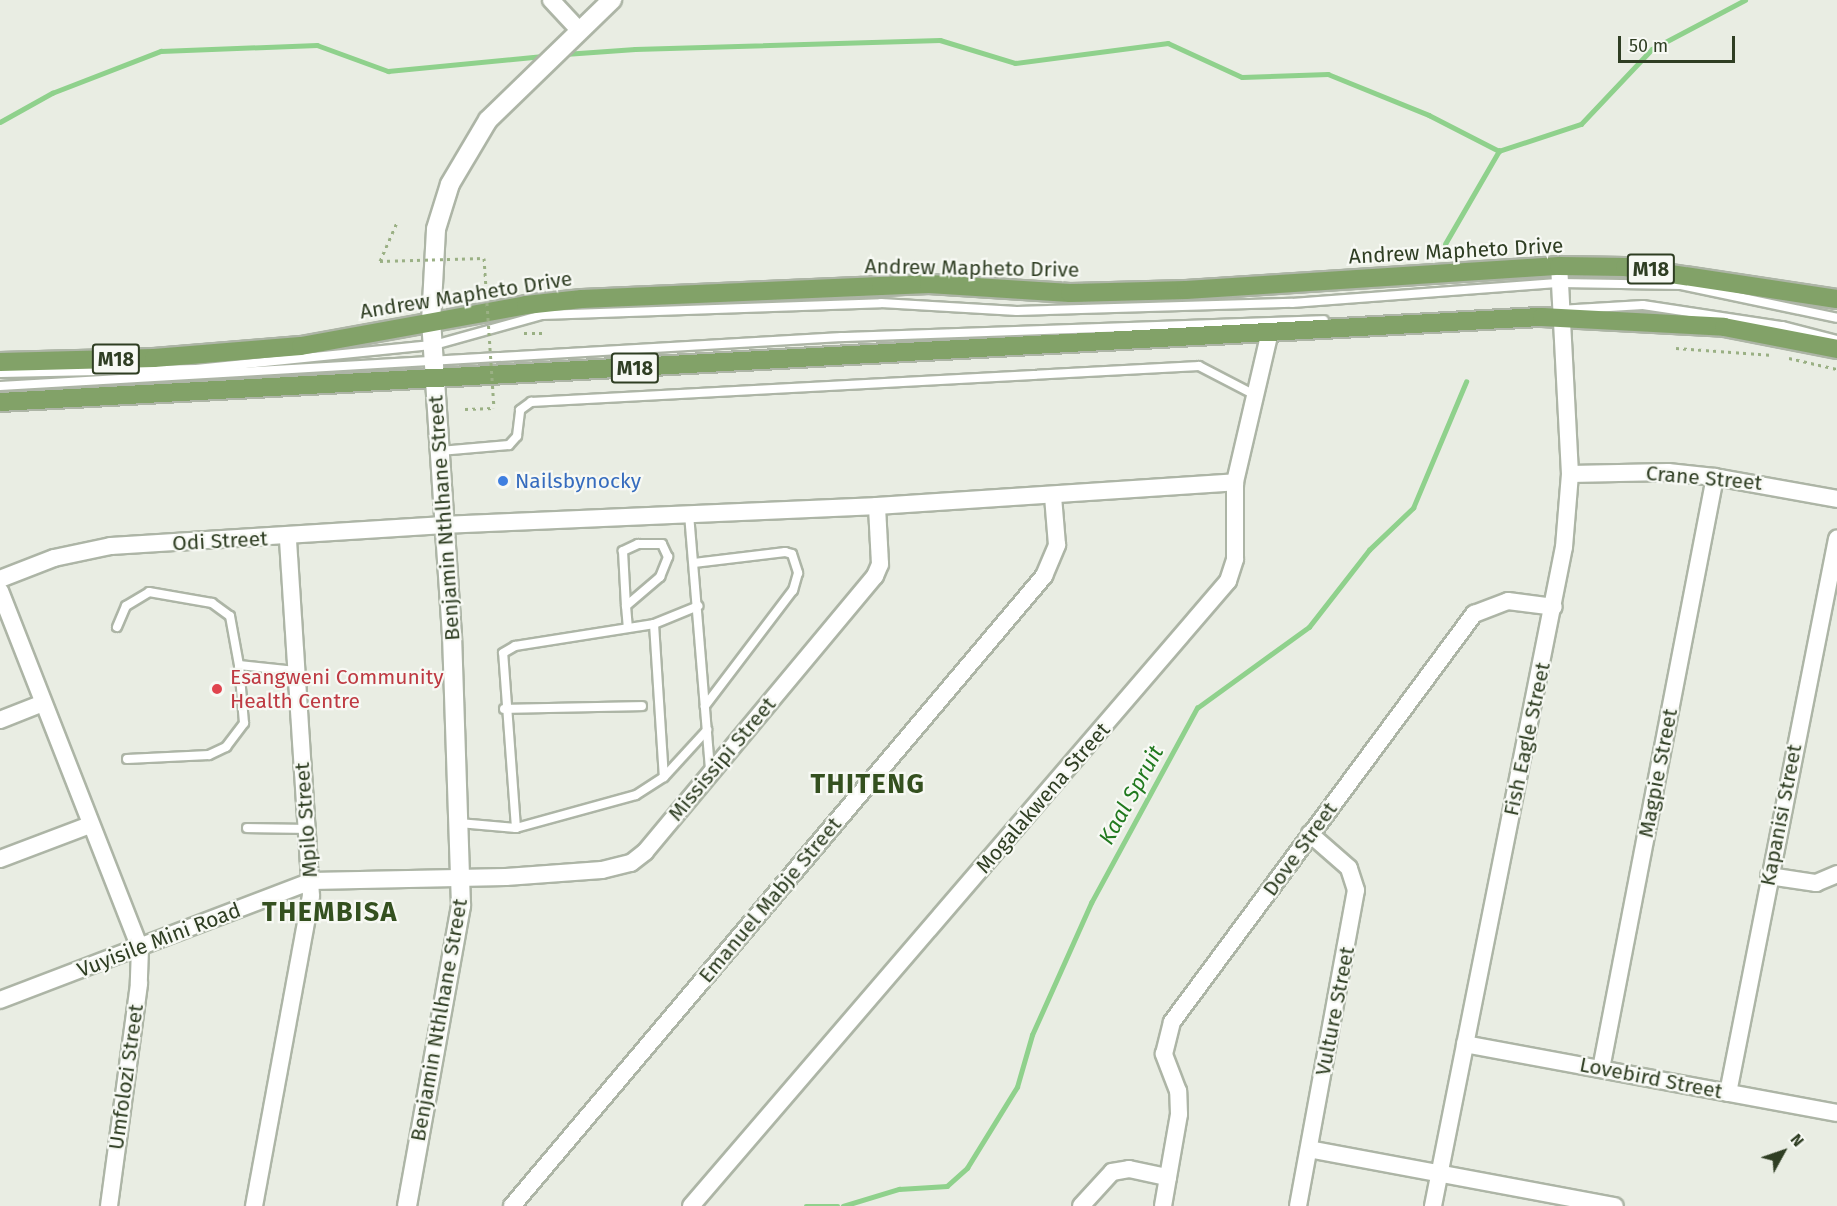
<!DOCTYPE html>
<style>
body{margin:0}
#map{position:relative;width:1837px;height:1206px;overflow:hidden;background:#e9ede3;font-family:"Fira Sans",sans-serif}
div>[style]{position:absolute}
.stream>*{height:4.5px;margin:-2.25px;padding:0 2.25px;transform-origin:2.25px;border-radius:2.25px;background:#8fd18c}
.path>*{height:3px;margin-top:-1.5px;transform-origin:0;background:repeating-linear-gradient(90deg,#9ab084 0 3px,transparent 0 7.5px)}
.roads{filter:drop-shadow(2px 0 #adb5a6) drop-shadow(-2px 0 #adb5a6) drop-shadow(0 2px #adb5a6) drop-shadow(0 -2px #adb5a6)}
.service>*{height:8px;margin:-4px;padding:0 4px;transform-origin:4px;border-radius:4px;background:#fff}
.minor>*{height:16px;margin:-8px;padding:0 8px;transform-origin:8px;border-radius:8px;background:#fff}
.tertiary>*{height:18px;margin:-9px;padding:0 9px;transform-origin:9px;border-radius:9px;background:#fff}
.primary>*{height:18px;margin:-9px;padding:0 9px;transform-origin:9px;border-radius:9px;background:#82a268}
.path-bridge>*{height:3px;margin-top:-1.5px;transform-origin:0;background:repeating-linear-gradient(90deg,#9ab084 0 3px,transparent 0 7.5px)}
.dots>*{width:16px;height:16px;translate:-50% -50%;box-sizing:border-box;border:3px solid #f7f9f4;border-radius:50%}
span{translate:-50% -50%;white-space:nowrap;text-align:center;line-height:1.15;-webkit-text-stroke:4.5px #f7f9f4;paint-order:stroke}
.shield-label span{padding:2px 4px;background:#f7f9f4;border:2px solid;border-radius:4px;-webkit-text-stroke-width:0}
.shield-label{font-size:20px;color:#2f3e23;font-weight:700}
.street-label{font-size:21px;color:#2f3e23}
.shop-label{font-size:21px;color:#366cbe}
.left{translate:0 -50%;text-align:left}
.health-label{font-size:21px;color:#be3a42}
.water-label{font-size:22px;color:#20791e;font-style:italic}
.district-label{font-size:27px;color:#34501f;font-weight:700;letter-spacing:1.5px}
.north{position:absolute;left:1753px;top:1122px;width:60px;height:60px;-webkit-text-stroke:4px #f7f9f4;paint-order:stroke;rotate:50deg;font-size:16px;font-weight:700;line-height:24px;text-align:center;color:#2f3e23}
.north::after{content:'';display:block;margin:auto;width:21px;height:27px;background:#2f3e23;clip-path:polygon(50% 0,100% 100%,50% 72%,0 100%)}
.scale{position:absolute;left:1618px;top:36px;width:117px;height:27px;box-sizing:border-box;border:3px solid #2f3e23;border-top:0;padding-left:8px;font-size:18px;line-height:21px;white-space:nowrap;color:#2f3e23;-webkit-text-stroke:4px #f7f9f4;paint-order:stroke}
</style>
<div id="map">
<div class="stream">
<div style="left:565px;top:54px;width:70px;rotate:-4.1deg"></div>
<div style="left:635px;top:49px;width:305px;rotate:-1.7deg"></div>
<div style="left:940px;top:40px;width:78px;rotate:17deg"></div>
<div style="left:1015px;top:63px;width:154px;rotate:-7.4deg"></div>
<div style="left:1168px;top:43px;width:81px;rotate:24.7deg"></div>
<div style="left:1242px;top:77px;width:86px;rotate:-2deg"></div>
<div style="left:1328px;top:74px;width:109px;rotate:22.1deg"></div>
<div style="left:1429px;top:115px;width:79px;rotate:27.2deg"></div>
<div style="left:0;top:122px;width:60px;rotate:-29.1deg"></div>
<div style="left:52px;top:93px;width:117px;rotate:-21.1deg"></div>
<div style="left:161px;top:51px;width:156px;rotate:-2.2deg"></div>
<div style="left:317px;top:45px;width:76px;rotate:20.1deg"></div>
<div style="left:388px;top:71px;width:158px;rotate:-5.5deg"></div>
<div style="left:1445px;top:244px;width:108px;rotate:-59.9deg"></div>
<div style="left:1499px;top:151px;width:86px;rotate:-18.2deg"></div>
<div style="left:1581px;top:124px;width:103px;rotate:-46.6deg"></div>
<div style="left:1652px;top:49px;width:105px;rotate:-27.8deg"></div>
<div style="left:806px;top:1206px;width:32px"></div>
<div style="left:843px;top:1206px;width:59px;rotate:-16.9deg"></div>
<div style="left:899px;top:1189px;width:48px;rotate:-3.6deg"></div>
<div style="left:947px;top:1186px;width:27px;rotate:-42deg"></div>
<div style="left:967px;top:1168px;width:95px;rotate:-58.3deg"></div>
<div style="left:1017px;top:1087px;width:54px;rotate:-73.9deg"></div>
<div style="left:1032px;top:1035px;width:145px;rotate:-65.9deg"></div>
<div style="left:1091px;top:903px;width:222px;rotate:-61.5deg"></div>
<div style="left:1197px;top:708px;width:138px;rotate:-35.9deg"></div>
<div style="left:1309px;top:627px;width:98px;rotate:-52.1deg"></div>
<div style="left:1369px;top:550px;width:61px;rotate:-43.7deg"></div>
<div style="left:1413px;top:508px;width:137px;rotate:-67.2deg"></div>
</div>
<div class="path">
<div style="left:380px;top:261px;width:43px;rotate:-66.4deg"></div>
<div style="left:524px;top:333px;width:19px"></div>
<div style="left:1676px;top:348px;width:97px;rotate:4.1deg"></div>
<div style="left:1789px;top:358px;width:49px;rotate:12.9deg"></div>
<div style="left:465px;top:409px;width:29px;rotate:-2deg"></div>
</div>
<div class="roads">
<div class="service">
<div style="left:1559px;top:310px;width:84px;rotate:-3.4deg"></div>
<div style="left:1643px;top:305px;width:141px;rotate:8.6deg"></div>
<div style="left:1782px;top:326px;width:57px;rotate:14.3deg"></div>
<div style="left:0;top:373px;width:196px;rotate:-1.2deg"></div>
<div style="left:196px;top:369px;width:239px;rotate:-5.8deg"></div>
<div style="left:434px;top:345px;width:112px;rotate:-15.5deg"></div>
<div style="left:542px;top:315px;width:339px;rotate:-2deg"></div>
<div style="left:881px;top:303px;width:136px;rotate:3.4deg"></div>
<div style="left:1017px;top:311px;width:275px;rotate:-1.7deg"></div>
<div style="left:1292px;top:303px;width:269px;rotate:-4.3deg"></div>
<div style="left:1560px;top:283px;width:121px;rotate:0.9deg"></div>
<div style="left:1681px;top:285px;width:159px;rotate:11.9deg"></div>
<div style="left:0;top:386px;width:843px;rotate:-3.33deg"></div>
<div style="left:842px;top:337px;width:482px;rotate:-2deg"></div>
<div style="left:440px;top:451px;width:69px;rotate:-5deg"></div>
<div style="left:509px;top:445px;width:12px;rotate:-48deg"></div>
<div style="left:517px;top:436px;width:26px;rotate:-83deg"></div>
<div style="left:520px;top:410px;width:14px;rotate:-36deg"></div>
<div style="left:531px;top:402px;width:669px;rotate:-3.08deg"></div>
<div style="left:1199px;top:366px;width:63px;rotate:27.4deg"></div>
<div style="left:689px;top:514px;width:258px;rotate:85.3deg"></div>
<div style="left:694px;top:563px;width:92px;rotate:-6.9deg"></div>
<div style="left:785px;top:552px;width:7px;rotate:16deg"></div>
<div style="left:792px;top:554px;width:20px;rotate:72deg"></div>
<div style="left:798px;top:573px;width:18px;rotate:106deg"></div>
<div style="left:793px;top:590px;width:146px;rotate:127.2deg"></div>
<div style="left:626px;top:606px;width:45px;rotate:-40.5deg"></div>
<div style="left:660px;top:577px;width:22px;rotate:-68deg"></div>
<div style="left:668px;top:557px;width:14px;rotate:-115deg"></div>
<div style="left:662px;top:544px;width:24px;rotate:180deg"></div>
<div style="left:638px;top:544px;width:17px;rotate:155deg"></div>
<div style="left:623px;top:551px;width:55px;rotate:86.9deg"></div>
<div style="left:626px;top:606px;width:22px;rotate:85deg"></div>
<div style="left:654px;top:624px;width:153px;rotate:86.3deg"></div>
<div style="left:117px;top:627px;width:23px;rotate:-67deg"></div>
<div style="left:126px;top:606px;width:27px;rotate:-31deg"></div>
<div style="left:149px;top:592px;width:64px;rotate:9.9deg"></div>
<div style="left:212px;top:603px;width:22px;rotate:36deg"></div>
<div style="left:230px;top:616px;width:50px;rotate:79.6deg"></div>
<div style="left:504px;top:709px;width:138px;rotate:-1.2deg"></div>
<div style="left:127px;top:759px;width:82px;rotate:-2.8deg"></div>
<div style="left:209px;top:755px;width:19px;rotate:-25deg"></div>
<div style="left:226px;top:747px;width:30px;rotate:-53deg"></div>
<div style="left:244px;top:723px;width:58px;rotate:-94.9deg"></div>
<div style="left:239px;top:665px;width:57px;rotate:6deg"></div>
<div style="left:459px;top:823px;width:57px;rotate:5deg"></div>
<div style="left:516px;top:828px;width:124px;rotate:-15.4deg"></div>
<div style="left:636px;top:795px;width:33px;rotate:-33deg"></div>
<div style="left:664px;top:777px;width:64px;rotate:-47.5deg"></div>
<div style="left:247px;top:828px;width:60px;rotate:1deg"></div>
<div style="left:516px;top:828px;width:175px;rotate:-94.2deg"></div>
<div style="left:503px;top:653px;width:14px;rotate:-30deg"></div>
<div style="left:515px;top:646px;width:141px;rotate:-9deg"></div>
<div style="left:654px;top:624px;width:48px;rotate:-22.2deg"></div>
</div>
<div class="minor">
<div style="left:551px;top:0;width:41px;rotate:47deg"></div>
<div style="left:1570px;top:474px;width:98px;rotate:-1.2deg"></div>
<div style="left:1668px;top:472px;width:47px;rotate:6.1deg"></div>
<div style="left:1715px;top:477px;width:124px;rotate:10.2deg"></div>
<div style="left:0;top:579px;width:58px;rotate:-21.3deg"></div>
<div style="left:54px;top:558px;width:58px;rotate:-11.9deg"></div>
<div style="left:111px;top:546px;width:334px;rotate:-3.6deg"></div>
<div style="left:444px;top:525px;width:433px;rotate:-2.5deg"></div>
<div style="left:877px;top:506px;width:359px;rotate:-3.8deg"></div>
<div style="left:0;top:591px;width:383px;rotate:68.6deg"></div>
<div style="left:140px;top:948px;width:36px;rotate:92deg"></div>
<div style="left:139px;top:984px;width:224px;rotate:97.7deg"></div>
<div style="left:0;top:720px;width:46px;rotate:-21.6deg"></div>
<div style="left:0;top:859px;width:96px;rotate:-20.7deg"></div>
<div style="left:1769px;top:876px;width:48px;rotate:8.5deg"></div>
<div style="left:1816px;top:883px;width:23px;rotate:-23deg"></div>
<div style="left:0;top:1000px;width:333px;rotate:-20.9deg"></div>
<div style="left:311px;top:881px;width:195px;rotate:-1.2deg"></div>
<div style="left:506px;top:877px;width:96px;rotate:-4.2deg"></div>
<div style="left:602px;top:870px;width:30px;rotate:-14deg"></div>
<div style="left:631px;top:863px;width:18px;rotate:-38deg"></div>
<div style="left:645px;top:852px;width:359px;rotate:-50.2deg"></div>
<div style="left:875px;top:576px;width:13px;rotate:-67deg"></div>
<div style="left:880px;top:564px;width:58px;rotate:-93deg"></div>
<div style="left:1465px;top:1044px;width:378px;rotate:10.5deg"></div>
<div style="left:1601px;top:1069px;width:603px;rotate:-79.1deg"></div>
<div style="left:1728px;top:1093px;width:565px;rotate:-78.87deg"></div>
<div style="left:1309px;top:1149px;width:311px;rotate:10.6deg"></div>
<div style="left:254px;top:1206px;width:315px;rotate:-79.6deg"></div>
<div style="left:311px;top:896px;width:360px;rotate:-93.7deg"></div>
<div style="left:512px;top:1206px;width:825px;rotate:-49.82deg"></div>
<div style="left:1044px;top:576px;width:34px;rotate:-67deg"></div>
<div style="left:1057px;top:545px;width:49px;rotate:-94.7deg"></div>
<div style="left:691px;top:1206px;width:824px;rotate:-49.33deg"></div>
<div style="left:1228px;top:581px;width:23px;rotate:-72deg"></div>
<div style="left:1235px;top:559px;width:77px;rotate:-90deg"></div>
<div style="left:1235px;top:482px;width:154px;rotate:-76.9deg"></div>
<div style="left:1081px;top:1206px;width:46px;rotate:-47.6deg"></div>
<div style="left:1112px;top:1172px;width:17px;rotate:-10deg"></div>
<div style="left:1129px;top:1169px;width:40px;rotate:12deg"></div>
<div style="left:1163px;top:1206px;width:93px;rotate:-80.1deg"></div>
<div style="left:1179px;top:1114px;width:23px;rotate:-92deg"></div>
<div style="left:1178px;top:1091px;width:40px;rotate:-111deg"></div>
<div style="left:1164px;top:1054px;width:33px;rotate:-76deg"></div>
<div style="left:1172px;top:1022px;width:508px;rotate:-53.49deg"></div>
<div style="left:1474px;top:614px;width:36px;rotate:-21deg"></div>
<div style="left:1508px;top:601px;width:46px;rotate:7.4deg"></div>
<div style="left:1298px;top:1206px;width:321px;rotate:-79.6deg"></div>
<div style="left:1356px;top:890px;width:23px;rotate:-108deg"></div>
<div style="left:1349px;top:868px;width:52px;rotate:-138.9deg"></div>
<div style="left:1433px;top:1206px;width:672px;rotate:-78.76deg"></div>
<div style="left:1564px;top:547px;width:73px;rotate:-85.3deg"></div>
<div style="left:1570px;top:474px;width:208px;rotate:-93deg"></div>
</div>
<div class="tertiary">
<div style="left:407px;top:1206px;width:305px;rotate:-79.8deg"></div>
<div style="left:461px;top:906px;width:270px;rotate:-91.9deg"></div>
<div style="left:452px;top:636px;width:315px;rotate:-93.8deg"></div>
<div style="left:431px;top:322px;width:93px;rotate:-86.9deg"></div>
<div style="left:436px;top:229px;width:47px;rotate:-72.7deg"></div>
<div style="left:450px;top:184px;width:74px;rotate:-59.3deg"></div>
<div style="left:488px;top:120px;width:173px;rotate:-44.1deg"></div>
</div>
<div class="primary">
<div style="left:0;top:362px;width:154px;rotate:-1.5deg"></div>
<div style="left:154px;top:358px;width:147px;rotate:-4.7deg"></div>
<div style="left:301px;top:346px;width:229px;rotate:-10.3deg"></div>
<div style="left:526px;top:305px;width:56px;rotate:-6.1deg"></div>
<div style="left:582px;top:299px;width:299px;rotate:-2.5deg"></div>
<div style="left:881px;top:286px;width:48px;rotate:-2.4deg"></div>
<div style="left:929px;top:284px;width:141px;rotate:3.7deg"></div>
<div style="left:1070px;top:293px;width:116px;rotate:-1.5deg"></div>
<div style="left:1186px;top:290px;width:374px;rotate:-3.7deg"></div>
<div style="left:1559px;top:266px;width:66px;rotate:0.9deg"></div>
<div style="left:1625px;top:267px;width:214px;rotate:8.6deg"></div>
<div style="left:0;top:402px;width:1544px;rotate:-3.16deg"></div>
<div style="left:1542px;top:317px;width:182px;rotate:3.1deg"></div>
<div style="left:1724px;top:327px;width:115px;rotate:11deg"></div>
</div>
</div>
<div class="path-bridge">
<div style="left:380px;top:261px;width:104px;rotate:-1.7deg"></div>
<div style="left:484px;top:258px;width:150px;rotate:86.2deg"></div>
</div>
<div class="dots">
<div style="left:503px;top:481px;background:#3f7fe0"></div>
<div style="left:217px;top:689px;background:#e0444e"></div>
</div>
<div class="shield-label">
<span style="left:1651px;top:269px">M18</span>
<span style="left:116px;top:359px">M18</span>
<span style="left:635px;top:368px">M18</span>
</div>
<div class="street-label">
<span style="left:1456px;top:251px;rotate:-3deg">Andrew Mapheto Drive</span>
<span style="left:972px;top:268px;rotate:1deg">Andrew Mapheto Drive</span>
<span style="left:466px;top:295px;rotate:-9deg">Andrew Mapheto Drive</span>
<span style="left:1704px;top:478px;rotate:5deg">Crane Street</span>
<span style="left:444px;top:518px;rotate:-94deg">Benjamin Nthlhane Street</span>
<span style="left:220px;top:541px;rotate:-3deg">Odi Street</span>
<span style="left:1527px;top:739px;rotate:-78deg">Fish Eagle Street</span>
<span style="left:722px;top:759px;rotate:-50deg">Mississipi Street</span>
<span style="left:1658px;top:773px;rotate:-79deg">Magpie Street</span>
<span style="left:1043px;top:798px;rotate:-49deg">Mogalakwena Street</span>
<span style="left:1781px;top:815px;rotate:-79deg">Kapanisi Street</span>
<span style="left:306px;top:820px;rotate:-94deg">Mpilo Street</span>
<span style="left:1300px;top:849px;rotate:-54deg">Dove Street</span>
<span style="left:770px;top:900px;rotate:-50deg">Emanuel Mabje Street</span>
<span style="left:159px;top:940px;rotate:-21deg">Vuyisile Mini Road</span>
<span style="left:1335px;top:1011px;rotate:-79deg">Vulture Street</span>
<span style="left:439px;top:1020px;rotate:-80deg">Benjamin Nthlhane Street</span>
<span style="left:126px;top:1077px;rotate:-82deg">Umfolozi Street</span>
<span style="left:1651px;top:1078px;rotate:11deg">Lovebird Street</span>
</div>
<div class="shop-label">
<span class="left" style="left:515px;top:481px">Nailsbynocky</span>
</div>
<div class="health-label">
<span class="left" style="left:230px;top:689px">Esangweni Community<br>Health Centre</span>
</div>
<div class="water-label">
<span style="left:1131px;top:795px;rotate:-61deg">Kaal Spruit</span>
</div>
<div class="district-label">
<span style="left:868px;top:785px">THITENG</span>
<span style="left:330px;top:913px">THEMBISA</span>
</div>
<div class="north">N</div>
<div class="scale">50 m</div>
</div>
